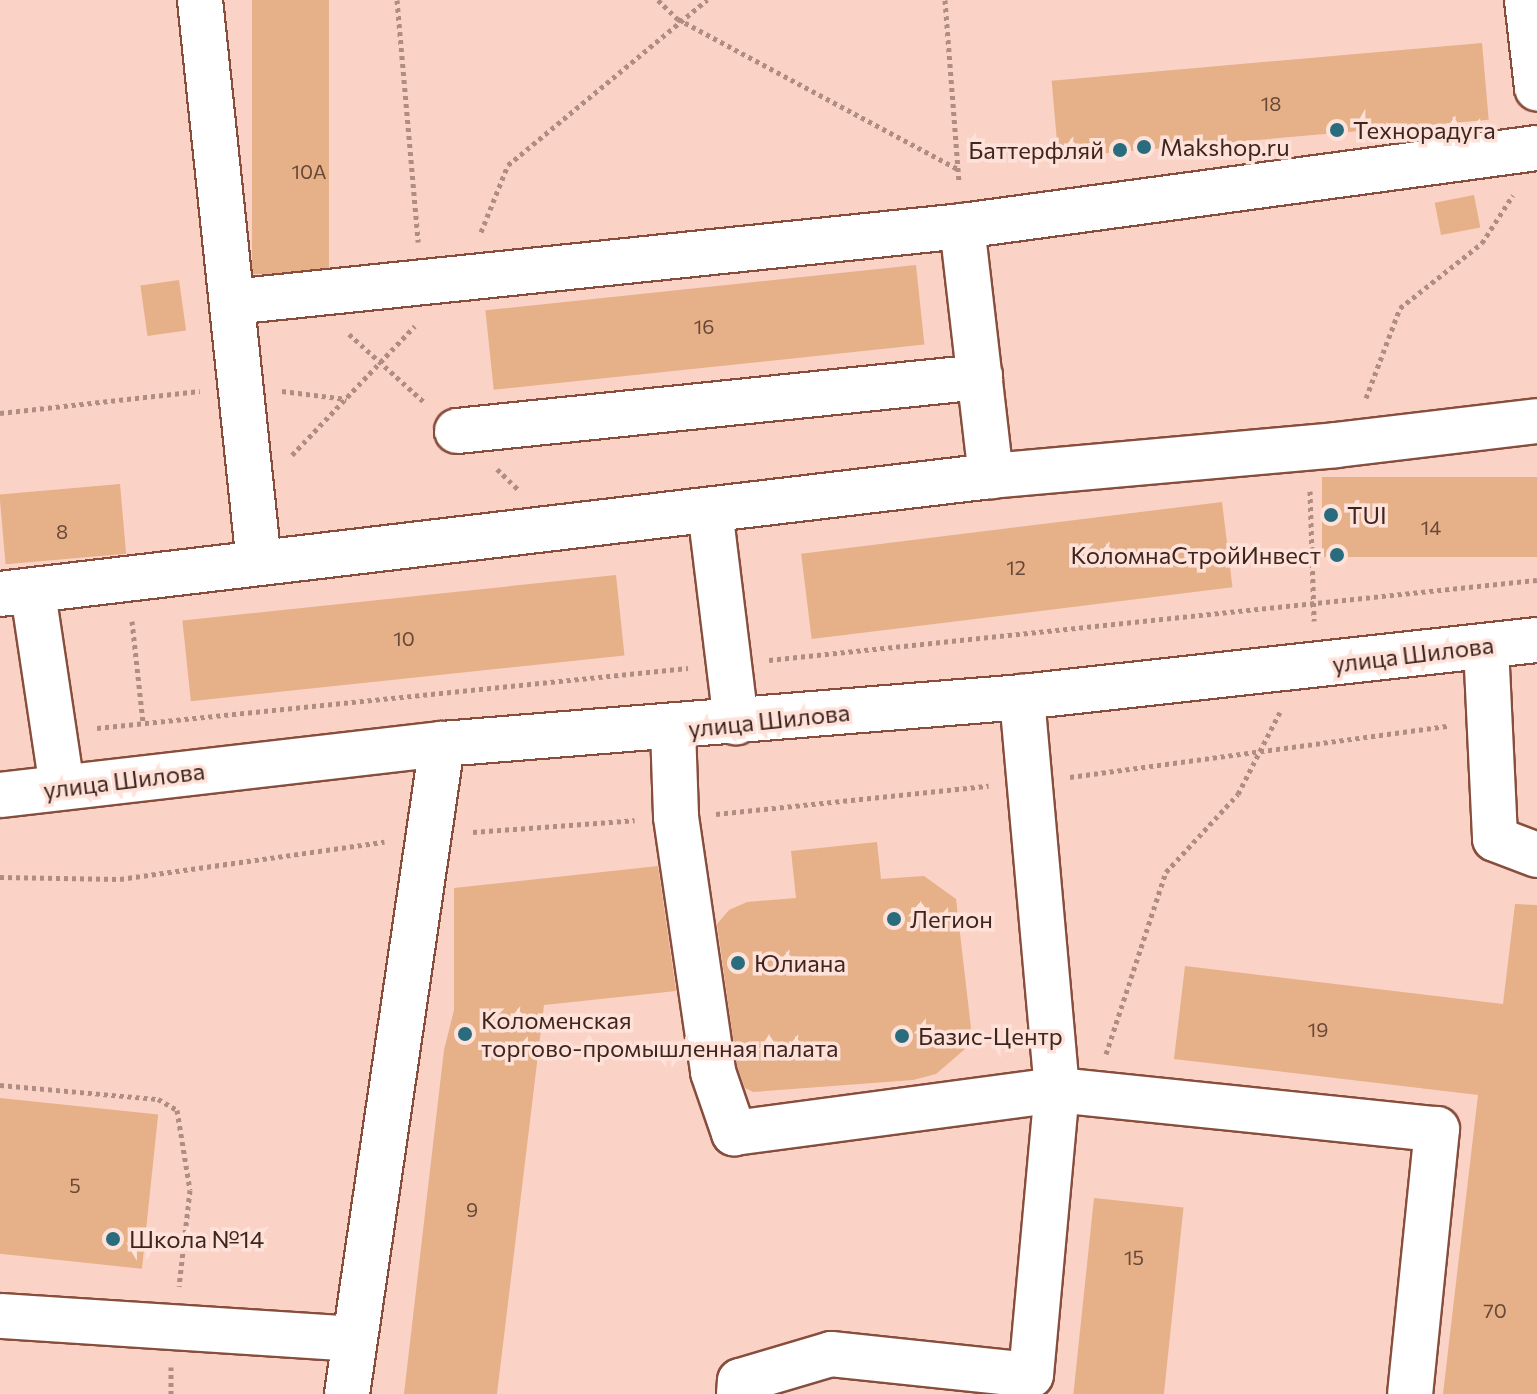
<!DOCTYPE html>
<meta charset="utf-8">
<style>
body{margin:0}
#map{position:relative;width:1537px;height:1394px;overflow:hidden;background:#fbd2c6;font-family:Commissioner,sans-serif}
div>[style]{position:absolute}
.building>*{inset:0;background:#e6b089;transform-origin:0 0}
.path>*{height:5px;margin-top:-2.5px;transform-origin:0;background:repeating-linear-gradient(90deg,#b08d83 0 4px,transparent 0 8px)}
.roads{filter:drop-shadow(2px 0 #874e3d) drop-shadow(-2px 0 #874e3d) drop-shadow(0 2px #874e3d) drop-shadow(0 -2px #874e3d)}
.minor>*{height:44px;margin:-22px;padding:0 22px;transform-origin:22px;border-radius:22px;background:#fff}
.dots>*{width:22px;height:22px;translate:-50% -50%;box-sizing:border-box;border:4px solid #fee2da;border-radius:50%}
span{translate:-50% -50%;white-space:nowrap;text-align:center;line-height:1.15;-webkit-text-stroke:7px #fee2da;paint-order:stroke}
.number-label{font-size:20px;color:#684838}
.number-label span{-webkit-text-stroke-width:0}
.poi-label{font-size:24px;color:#3e251d}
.left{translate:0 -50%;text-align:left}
.right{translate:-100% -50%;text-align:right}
.street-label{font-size:24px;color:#3e251d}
</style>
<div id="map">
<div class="building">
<div style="left:252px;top:0;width:77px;height:274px"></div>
<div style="left:1482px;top:43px;width:77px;height:432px;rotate:85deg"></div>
<div style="left:1474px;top:195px;width:33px;height:40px;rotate:79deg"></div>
<div style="left:916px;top:265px;width:80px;height:433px;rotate:84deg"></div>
<div style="left:179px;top:280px;width:51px;height:39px;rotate:82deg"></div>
<div style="left:1537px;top:477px;width:80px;height:215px;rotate:90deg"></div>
<div style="left:120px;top:484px;width:70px;height:121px;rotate:85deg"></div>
<div style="left:1222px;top:502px;width:86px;height:424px;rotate:83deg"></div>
<div style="left:616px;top:575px;width:81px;height:436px;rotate:84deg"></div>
<div style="clip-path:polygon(877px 842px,881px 879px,924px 876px,956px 899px,971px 1028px,965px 1049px,936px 1074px,913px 1080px,753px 1092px,745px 1088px,737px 1066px,717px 924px,729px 910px,747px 902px,796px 898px,791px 851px)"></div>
<div style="clip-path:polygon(658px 866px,676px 991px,544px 1005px,497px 1394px,404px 1394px,444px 1050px,454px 1010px,454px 888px)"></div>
<div style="clip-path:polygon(1515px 904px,1537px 905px,1537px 1394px,1443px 1394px,1478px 1095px,1174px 1059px,1185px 966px,1503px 1004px)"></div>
<div style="left:0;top:1098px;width:159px;height:155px;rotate:6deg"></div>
<div style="left:1094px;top:1198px;width:90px;height:197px;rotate:6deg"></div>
</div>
<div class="path">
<div style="left:397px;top:0;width:243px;rotate:85deg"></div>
<div style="left:658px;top:0;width:28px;rotate:44deg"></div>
<div style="left:678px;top:19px;width:318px;rotate:28.2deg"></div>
<div style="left:945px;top:0;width:183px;rotate:85.6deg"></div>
<div style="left:481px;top:232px;width:72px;rotate:-68.1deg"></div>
<div style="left:508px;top:165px;width:259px;rotate:-39.7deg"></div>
<div style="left:349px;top:334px;width:103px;rotate:42.2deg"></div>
<div style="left:282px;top:391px;width:65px;rotate:7deg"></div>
<div style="left:1366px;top:398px;width:96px;rotate:-69.3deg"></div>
<div style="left:1400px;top:308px;width:105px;rotate:-38.4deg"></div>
<div style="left:1482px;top:243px;width:57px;rotate:-57.1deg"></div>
<div style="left:0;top:413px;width:201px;rotate:-6.3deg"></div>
<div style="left:292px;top:455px;width:178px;rotate:-46.4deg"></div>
<div style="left:497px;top:469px;width:30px;rotate:44deg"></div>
<div style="left:1310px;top:491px;width:130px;rotate:88.2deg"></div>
<div style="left:132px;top:621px;width:103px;rotate:83.8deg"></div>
<div style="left:769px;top:660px;width:772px;rotate:-5.95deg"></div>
<div style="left:97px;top:728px;width:594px;rotate:-5.8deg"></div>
<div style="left:1070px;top:777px;width:382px;rotate:-7.7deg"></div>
<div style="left:716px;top:814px;width:274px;rotate:-5.9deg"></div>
<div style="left:473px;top:832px;width:162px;rotate:-4.2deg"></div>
<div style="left:0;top:877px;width:120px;rotate:1deg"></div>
<div style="left:120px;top:879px;width:267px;rotate:-8deg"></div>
<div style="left:1106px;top:1054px;width:192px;rotate:-71.8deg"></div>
<div style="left:1166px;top:872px;width:106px;rotate:-47.3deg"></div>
<div style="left:1238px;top:794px;width:92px;rotate:-62.9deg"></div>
<div style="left:0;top:1085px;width:159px;rotate:5.1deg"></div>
<div style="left:158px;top:1099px;width:22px;rotate:30deg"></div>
<div style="left:177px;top:1110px;width:81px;rotate:80.8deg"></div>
<div style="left:190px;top:1190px;width:97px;rotate:96.5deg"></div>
<div style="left:171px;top:1394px;width:27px;rotate:-90deg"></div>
</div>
<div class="roads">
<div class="minor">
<div style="left:200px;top:0;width:566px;rotate:84.02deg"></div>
<div style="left:1527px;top:0;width:89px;rotate:83.5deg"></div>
<div style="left:962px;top:226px;width:252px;rotate:83.4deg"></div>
<div style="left:232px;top:302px;width:734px;rotate:-5.94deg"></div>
<div style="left:962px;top:226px;width:580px;rotate:-7.73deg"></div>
<div style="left:457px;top:431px;width:526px;rotate:-5.89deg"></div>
<div style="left:710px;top:510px;width:214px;rotate:83deg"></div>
<div style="left:33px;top:593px;width:196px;rotate:81.5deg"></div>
<div style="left:0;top:594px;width:998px;rotate:-6.79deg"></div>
<div style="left:991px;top:476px;width:346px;rotate:-5.1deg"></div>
<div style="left:1336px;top:445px;width:202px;rotate:-6.8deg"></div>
<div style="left:1486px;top:646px;width:193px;rotate:87.3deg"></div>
<div style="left:1495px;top:839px;width:45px;rotate:20.9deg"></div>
<div style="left:673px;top:729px;width:88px;rotate:88deg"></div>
<div style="left:676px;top:817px;width:258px;rotate:81.7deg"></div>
<div style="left:713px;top:1072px;width:65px;rotate:71deg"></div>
<div style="left:734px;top:1133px;width:326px;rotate:-7.6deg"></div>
<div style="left:1057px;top:1090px;width:382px;rotate:5.9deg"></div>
<div style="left:1437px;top:1129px;width:266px;rotate:95.8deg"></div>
<div style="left:0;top:795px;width:445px;rotate:-6.6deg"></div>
<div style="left:442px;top:744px;width:582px;rotate:-4.63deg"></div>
<div style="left:1022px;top:697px;width:518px;rotate:-6.32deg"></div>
<div style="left:1px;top:1316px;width:353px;rotate:3.7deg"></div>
<div style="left:347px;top:1394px;width:657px;rotate:-81.68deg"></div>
<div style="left:739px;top:1394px;width:13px;rotate:-86deg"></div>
<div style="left:740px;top:1381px;width:95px;rotate:-16.5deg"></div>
<div style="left:831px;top:1354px;width:201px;rotate:6deg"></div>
<div style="left:1031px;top:1375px;width:286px;rotate:-84.8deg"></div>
<div style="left:1057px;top:1090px;width:395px;rotate:-95.1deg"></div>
</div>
</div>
<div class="dots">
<div style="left:1337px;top:130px;background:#286c7d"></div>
<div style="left:1144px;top:147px;background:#286c7d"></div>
<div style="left:1120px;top:150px;background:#286c7d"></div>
<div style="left:1331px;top:515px;background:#286c7d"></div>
<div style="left:1337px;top:555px;background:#286c7d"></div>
<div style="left:894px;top:919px;background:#286c7d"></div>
<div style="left:738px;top:963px;background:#286c7d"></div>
<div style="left:465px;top:1034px;background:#286c7d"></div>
<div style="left:902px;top:1036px;background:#286c7d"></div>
<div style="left:113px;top:1239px;background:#286c7d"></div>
</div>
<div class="number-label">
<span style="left:1271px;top:103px">18</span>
<span style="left:309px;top:171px">10А</span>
<span style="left:704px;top:326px">16</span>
<span style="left:1431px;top:527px">14</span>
<span style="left:62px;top:531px">8</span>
<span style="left:1016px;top:567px">12</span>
<span style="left:404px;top:638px">10</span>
<span style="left:1318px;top:1029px">19</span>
<span style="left:75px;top:1185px">5</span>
<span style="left:472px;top:1209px">9</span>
<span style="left:1134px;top:1257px">15</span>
<span style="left:1495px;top:1310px">70</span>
</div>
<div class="poi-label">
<span class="left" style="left:1353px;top:130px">Технорадуга</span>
<span class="left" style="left:1160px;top:147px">Makshop.ru</span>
<span class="right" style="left:1104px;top:150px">Баттерфляй</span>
<span class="left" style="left:1347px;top:515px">TUI</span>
<span class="right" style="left:1321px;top:555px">КоломнаСтройИнвест</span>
<span class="left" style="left:910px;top:919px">Легион</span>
<span class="left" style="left:754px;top:963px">Юлиана</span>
<span class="left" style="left:481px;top:1034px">Коломенская<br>торгово-промышленная палата</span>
<span class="left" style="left:918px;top:1036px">Базис-Центр</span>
<span class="left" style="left:129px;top:1239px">Школа №14</span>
</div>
<div class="street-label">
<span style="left:1413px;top:654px;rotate:-7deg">улица Шилова</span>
<span style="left:769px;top:720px;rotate:-6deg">улица Шилова</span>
<span style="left:124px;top:780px;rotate:-7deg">улица Шилова</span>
</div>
</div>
